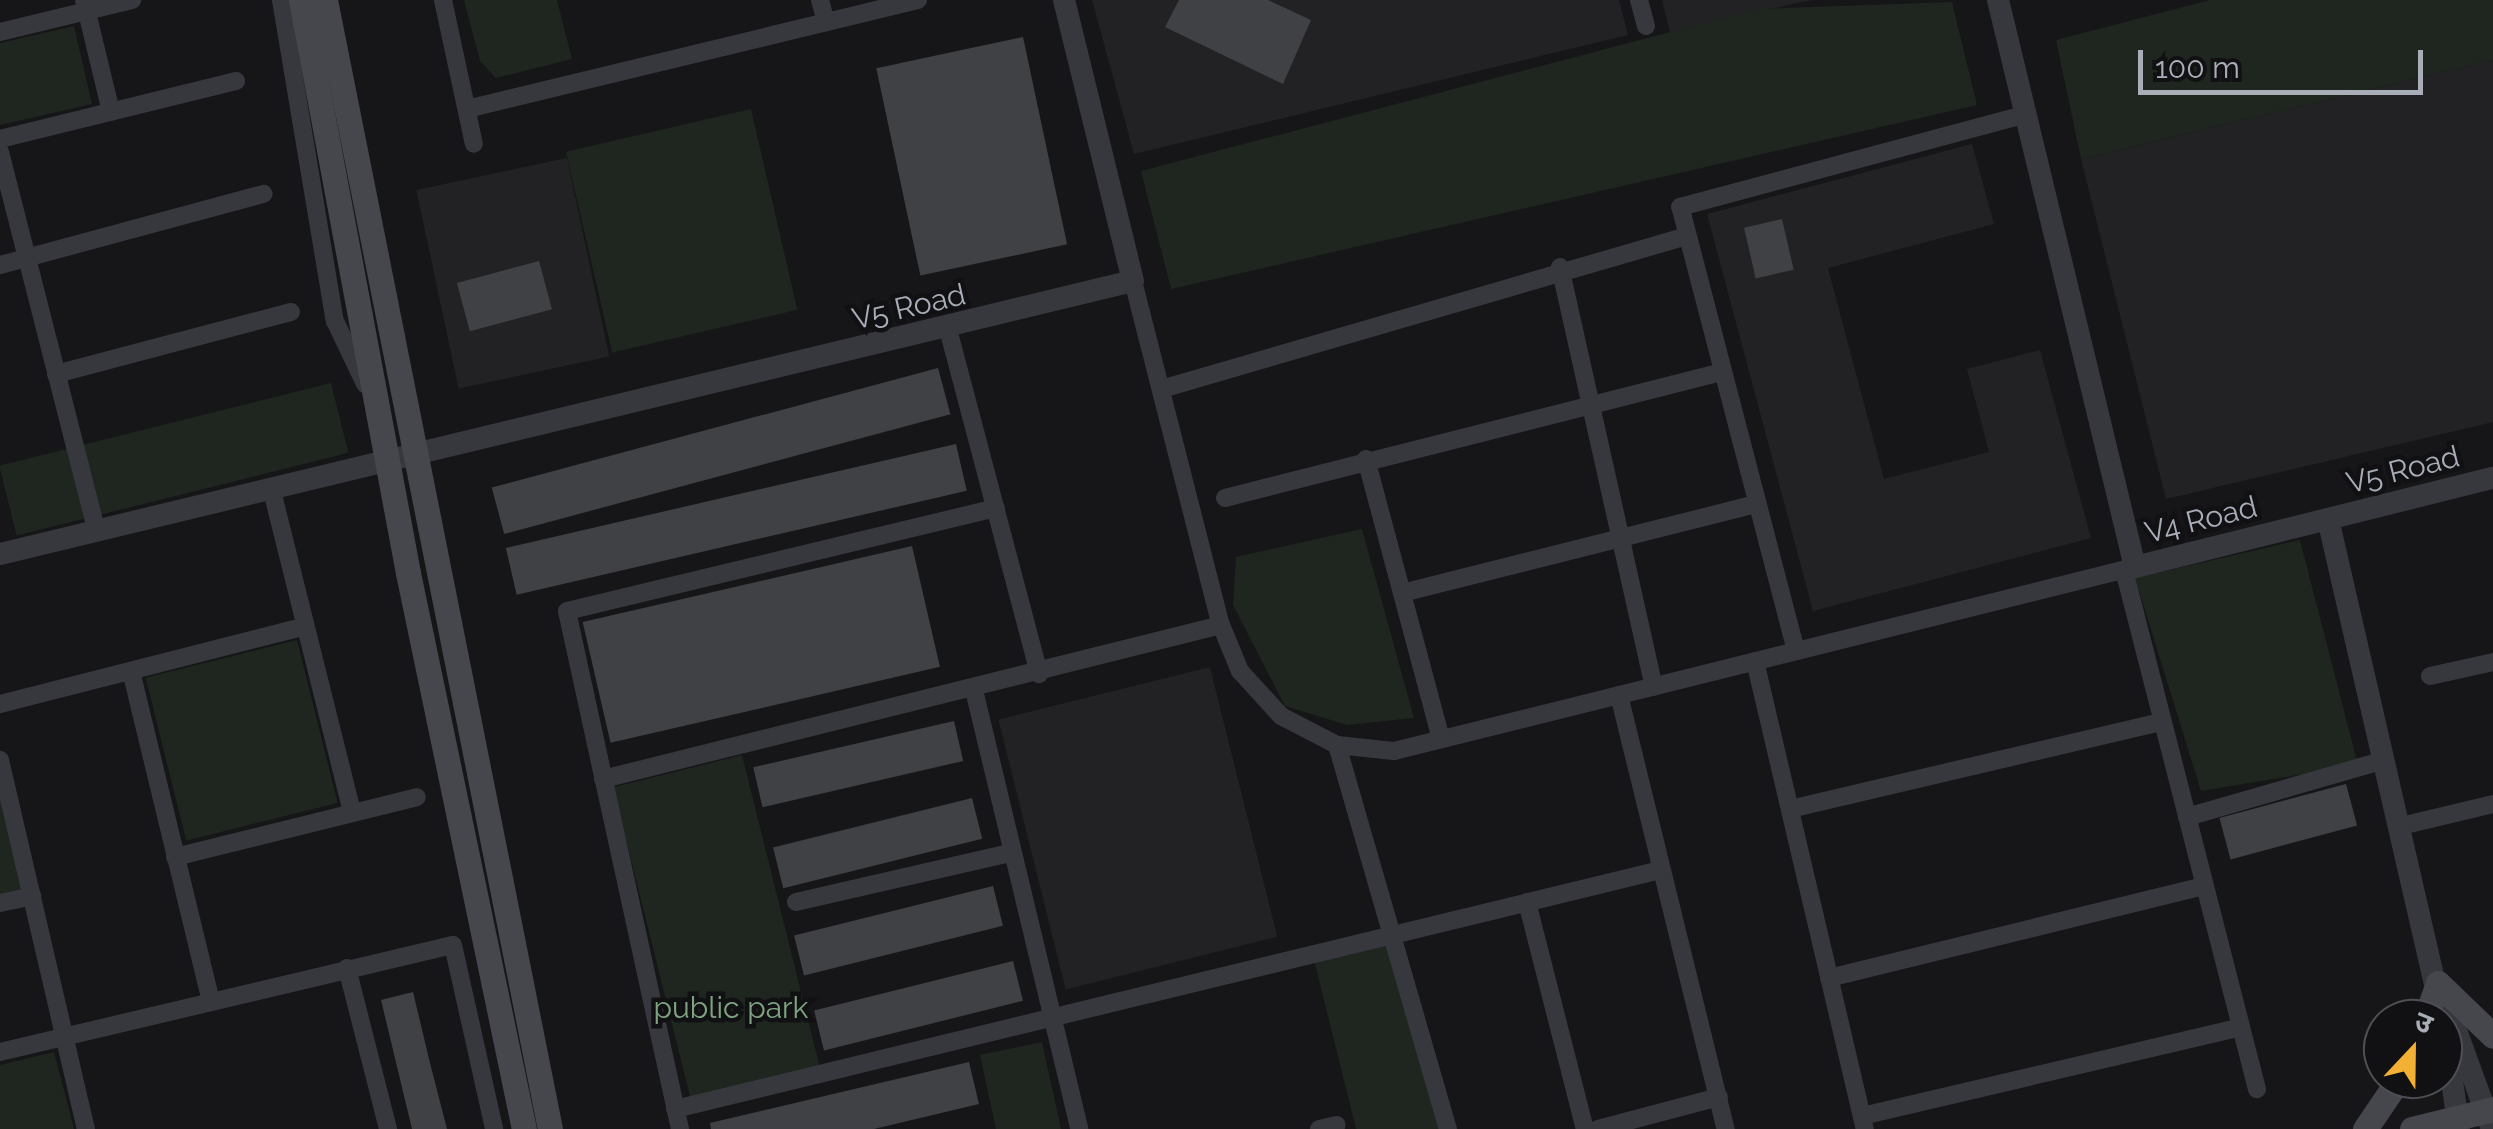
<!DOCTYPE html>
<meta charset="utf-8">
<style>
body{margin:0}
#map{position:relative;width:2493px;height:1129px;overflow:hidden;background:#161618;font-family:Raleway,"Noto Sans Devanagari",sans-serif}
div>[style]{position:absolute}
.built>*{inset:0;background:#222225;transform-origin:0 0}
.green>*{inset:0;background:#1e261f;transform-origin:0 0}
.building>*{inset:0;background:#404145;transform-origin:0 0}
.minor>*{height:18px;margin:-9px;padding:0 9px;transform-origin:9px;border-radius:9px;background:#37383d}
.tertiary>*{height:22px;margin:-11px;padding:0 11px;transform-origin:11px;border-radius:11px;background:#37383d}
.secondary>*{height:25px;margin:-12.5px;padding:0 12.5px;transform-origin:12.5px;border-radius:12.5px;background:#45474d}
span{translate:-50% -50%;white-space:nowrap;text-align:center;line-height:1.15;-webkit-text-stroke:9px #111113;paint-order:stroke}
.street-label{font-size:30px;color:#a8adb8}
.park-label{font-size:30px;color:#7fa381}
.north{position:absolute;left:2363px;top:999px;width:100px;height:100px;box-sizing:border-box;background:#111113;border:2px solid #4d4f55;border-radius:50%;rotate:22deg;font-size:28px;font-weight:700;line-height:40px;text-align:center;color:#a8adb8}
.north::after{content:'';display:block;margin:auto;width:35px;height:45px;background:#f2b134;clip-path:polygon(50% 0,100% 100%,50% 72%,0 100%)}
.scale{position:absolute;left:2138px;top:50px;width:285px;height:45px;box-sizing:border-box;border:5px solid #a8adb8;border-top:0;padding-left:12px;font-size:30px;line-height:35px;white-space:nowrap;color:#a8adb8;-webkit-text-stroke:8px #111113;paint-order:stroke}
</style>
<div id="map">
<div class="built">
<div style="clip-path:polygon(1092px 0,1619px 0,1628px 35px,1134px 154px)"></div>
<div style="clip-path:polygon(1662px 0,1811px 0,1670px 32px)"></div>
<div style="clip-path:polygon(2493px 60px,2493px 422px,2166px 499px,2081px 159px)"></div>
<div style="clip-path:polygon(1972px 144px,1994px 224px,1828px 268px,1884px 479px,1989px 452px,1967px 369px,2040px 350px,2091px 538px,1813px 611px,1707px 214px)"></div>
<div style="left:567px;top:158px;width:203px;height:154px;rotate:78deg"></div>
<div style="left:1210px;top:667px;width:278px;height:218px;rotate:76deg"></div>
</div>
<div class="green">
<div style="clip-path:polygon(464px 0,557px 0,572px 59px,496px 78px,480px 61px)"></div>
<div style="clip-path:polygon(2210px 0,2493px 0,2493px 60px,2081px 159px,2056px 40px)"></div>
<div style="clip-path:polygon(1952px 2px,1977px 105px,1171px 289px,1141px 171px,1758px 9px)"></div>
<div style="clip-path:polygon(74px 26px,92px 104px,0 125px,0 43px)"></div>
<div style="left:751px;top:109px;width:206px;height:190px;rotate:77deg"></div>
<div style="left:331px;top:383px;width:72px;height:342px;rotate:76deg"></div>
<div style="clip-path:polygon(1362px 529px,1414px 718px,1347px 725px,1285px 706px,1233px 605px,1236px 557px)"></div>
<div style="clip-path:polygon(2300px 540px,2358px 765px,2201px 791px,2135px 578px)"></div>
<div style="left:297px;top:640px;width:168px;height:156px;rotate:76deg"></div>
<div style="left:742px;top:755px;width:320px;height:133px;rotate:76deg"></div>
<div style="clip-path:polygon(0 800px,22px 889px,0 894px)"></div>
<div style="left:1394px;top:942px;width:192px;height:82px;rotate:76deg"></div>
<div style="clip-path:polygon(1042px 1042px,1061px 1129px,996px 1129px,980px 1055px)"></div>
<div style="clip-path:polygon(54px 1052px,74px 1129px,0 1129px,0 1065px)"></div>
</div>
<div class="building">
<div style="clip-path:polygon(1179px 0,1268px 0,1311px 20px,1283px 84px,1165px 27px)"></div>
<div style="left:1023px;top:37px;width:212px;height:150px;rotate:78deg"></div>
<div style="left:1782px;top:219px;width:52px;height:39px;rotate:77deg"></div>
<div style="left:539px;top:261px;width:50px;height:85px;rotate:75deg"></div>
<div style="left:938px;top:368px;width:48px;height:462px;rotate:75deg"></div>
<div style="left:956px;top:444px;width:48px;height:462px;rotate:77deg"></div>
<div style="left:912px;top:546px;width:124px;height:338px;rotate:77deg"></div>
<div style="left:954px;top:721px;width:41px;height:206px;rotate:77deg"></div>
<div style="left:2346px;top:784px;width:43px;height:131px;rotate:75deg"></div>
<div style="left:972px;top:798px;width:42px;height:205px;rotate:76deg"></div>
<div style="left:993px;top:886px;width:41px;height:205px;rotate:76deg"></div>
<div style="left:1013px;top:961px;width:41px;height:205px;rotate:76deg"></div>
<div style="clip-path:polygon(413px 992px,430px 1063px,447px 1129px,412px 1129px,381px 1000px)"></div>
<div style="clip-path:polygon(969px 1062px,979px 1104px,874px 1129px,711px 1129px,710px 1123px)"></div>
</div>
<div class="minor">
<div style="left:84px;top:0;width:115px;rotate:76.4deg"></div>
<div style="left:281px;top:0;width:326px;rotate:80.5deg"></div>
<div style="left:335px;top:321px;width:70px;rotate:64.5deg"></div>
<div style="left:443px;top:0;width:147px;rotate:77.9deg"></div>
<div style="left:820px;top:0;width:23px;rotate:75deg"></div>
<div style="left:1639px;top:0;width:27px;rotate:75deg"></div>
<div style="left:0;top:32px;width:136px;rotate:-13.6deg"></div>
<div style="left:467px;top:109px;width:464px;rotate:-13.6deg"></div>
<div style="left:0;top:139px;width:243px;rotate:-13.8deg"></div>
<div style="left:0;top:152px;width:390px;rotate:75.7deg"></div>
<div style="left:0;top:265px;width:273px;rotate:-15.1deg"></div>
<div style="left:1560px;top:267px;width:430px;rotate:77.4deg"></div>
<div style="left:1133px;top:281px;width:355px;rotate:75.7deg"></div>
<div style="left:1221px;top:625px;width:50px;rotate:67.6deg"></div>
<div style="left:1240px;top:671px;width:61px;rotate:47.7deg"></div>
<div style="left:1281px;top:716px;width:63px;rotate:27.4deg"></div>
<div style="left:1337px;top:745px;width:57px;rotate:6deg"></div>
<div style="left:1394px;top:751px;width:764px;rotate:-13.95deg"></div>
<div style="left:948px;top:329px;width:357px;rotate:75.2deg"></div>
<div style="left:56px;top:374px;width:243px;rotate:-14.8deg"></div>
<div style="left:1165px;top:388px;width:544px;rotate:-16.23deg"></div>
<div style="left:1366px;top:459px;width:290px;rotate:75deg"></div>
<div style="left:271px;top:487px;width:336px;rotate:76deg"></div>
<div style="left:1225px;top:498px;width:513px;rotate:-14.23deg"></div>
<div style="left:2124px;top:570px;width:536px;rotate:75.63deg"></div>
<div style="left:1402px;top:593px;width:366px;rotate:-14.1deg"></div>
<div style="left:1796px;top:651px;width:459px;rotate:-104.6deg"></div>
<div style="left:1680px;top:207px;width:356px;rotate:-15deg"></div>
<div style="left:1755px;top:661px;width:481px;rotate:76.8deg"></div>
<div style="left:131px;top:671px;width:340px;rotate:76.4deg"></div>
<div style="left:2430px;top:676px;width:65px;rotate:-12.5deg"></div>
<div style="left:974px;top:690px;width:451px;rotate:76.5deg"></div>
<div style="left:1619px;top:695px;width:447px;rotate:76.2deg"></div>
<div style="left:0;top:704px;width:315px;rotate:-14.3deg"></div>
<div style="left:1337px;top:745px;width:400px;rotate:73.9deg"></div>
<div style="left:0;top:760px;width:379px;rotate:76.9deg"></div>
<div style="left:603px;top:779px;width:637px;rotate:-13.99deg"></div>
<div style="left:1790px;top:809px;width:382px;rotate:-13.2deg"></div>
<div style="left:2187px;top:817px;width:206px;rotate:-16.1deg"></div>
<div style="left:2401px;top:826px;width:95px;rotate:-13.4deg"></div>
<div style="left:175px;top:857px;width:249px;rotate:-13.9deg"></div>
<div style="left:796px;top:902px;width:220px;rotate:-12.9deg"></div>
<div style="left:1527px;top:902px;width:234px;rotate:75.7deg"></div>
<div style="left:0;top:903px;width:33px;rotate:-12deg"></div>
<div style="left:347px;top:968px;width:166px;rotate:75.7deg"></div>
<div style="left:1829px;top:978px;width:386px;rotate:-13.8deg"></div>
<div style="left:0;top:1052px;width:465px;rotate:-13.3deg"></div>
<div style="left:453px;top:945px;width:189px;rotate:77.4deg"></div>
<div style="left:675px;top:1109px;width:1015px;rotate:-13.63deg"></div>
<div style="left:1862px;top:1116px;width:389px;rotate:-13.2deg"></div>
<div style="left:680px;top:1129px;width:530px;rotate:-102.31deg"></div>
<div style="left:567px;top:611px;width:441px;rotate:-13.5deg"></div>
<div style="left:1319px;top:1129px;width:18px;rotate:-13deg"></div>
<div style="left:1598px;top:1129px;width:125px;rotate:-14.8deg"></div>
</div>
<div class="tertiary">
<div style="left:1998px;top:0;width:583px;rotate:76.42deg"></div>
<div style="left:2135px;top:567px;width:369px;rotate:-14deg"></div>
<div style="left:2328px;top:519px;width:513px;rotate:77.05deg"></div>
<div style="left:0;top:554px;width:1165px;rotate:-13.55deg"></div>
<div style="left:1133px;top:281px;width:289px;rotate:-103.8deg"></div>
<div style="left:2445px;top:1000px;width:137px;rotate:70deg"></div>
<div style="left:2443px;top:1020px;width:110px;rotate:81.6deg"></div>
</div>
<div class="secondary">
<div style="left:301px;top:0;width:583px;rotate:79.42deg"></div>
<div style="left:408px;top:573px;width:568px;rotate:78.22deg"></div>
<div style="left:325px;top:0;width:1151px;rotate:78.73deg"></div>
<div style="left:2425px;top:1019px;width:38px;rotate:-70deg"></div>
<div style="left:2438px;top:983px;width:76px;rotate:43.9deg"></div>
<div style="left:2365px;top:1129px;width:60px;rotate:-55.8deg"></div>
<div style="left:2412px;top:1129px;width:83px;rotate:-13.9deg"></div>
</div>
<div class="street-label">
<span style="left:909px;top:307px;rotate:-13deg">V5 Road</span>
<span style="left:2403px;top:470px;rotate:-14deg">V5 Road</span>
<span style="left:2201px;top:520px;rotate:-14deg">V4 Road</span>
</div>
<div class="park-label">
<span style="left:731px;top:1008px">public park</span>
</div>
<div class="north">उ</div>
<div class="scale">100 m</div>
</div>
